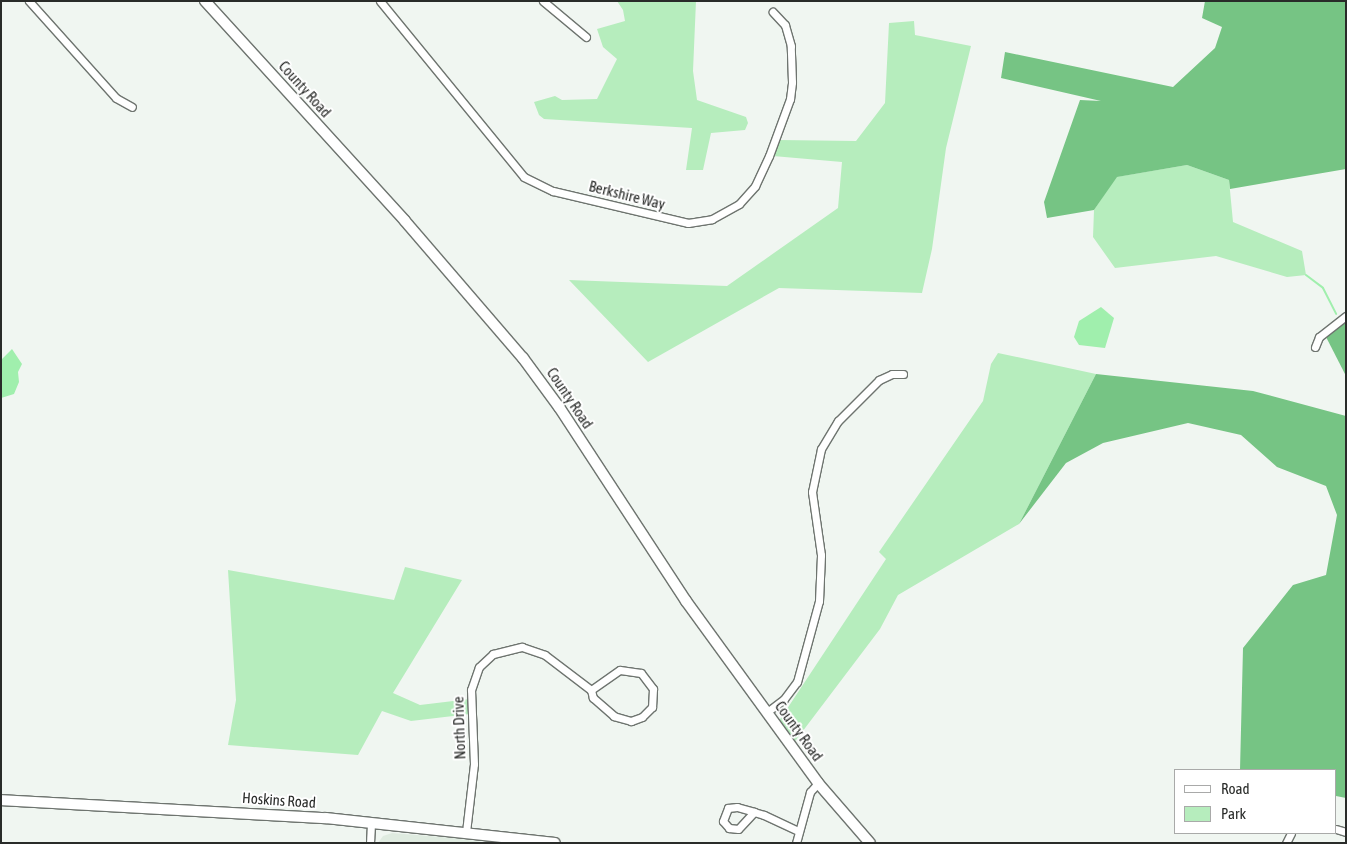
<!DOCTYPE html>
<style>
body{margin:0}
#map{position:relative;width:1347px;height:844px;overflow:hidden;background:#f0f6f1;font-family:"Asap Condensed",sans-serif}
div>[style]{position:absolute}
.built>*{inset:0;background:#dfebe0}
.green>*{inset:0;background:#b6edbd}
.forest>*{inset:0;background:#76c484}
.water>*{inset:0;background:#a0efad}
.stream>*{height:2px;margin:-1px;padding:0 1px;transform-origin:1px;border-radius:1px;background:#a0efad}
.roads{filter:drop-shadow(1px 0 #6e746f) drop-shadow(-1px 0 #6e746f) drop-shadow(0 1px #6e746f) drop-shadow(0 -1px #6e746f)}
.street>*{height:7px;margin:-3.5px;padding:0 3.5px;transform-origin:3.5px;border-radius:3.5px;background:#fff}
.secondary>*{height:10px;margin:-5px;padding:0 5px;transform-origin:5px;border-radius:5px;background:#fff}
span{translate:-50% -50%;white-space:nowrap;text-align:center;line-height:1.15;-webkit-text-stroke:4px #fff;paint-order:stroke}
.street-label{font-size:15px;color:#292b29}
.frame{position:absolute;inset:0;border:2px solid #292b29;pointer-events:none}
.legend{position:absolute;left:1174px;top:769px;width:162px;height:65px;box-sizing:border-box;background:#fff;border:1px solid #a9aaa9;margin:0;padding:6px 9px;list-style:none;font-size:15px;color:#292b29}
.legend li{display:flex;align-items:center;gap:10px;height:25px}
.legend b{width:25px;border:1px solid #a9aaa9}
</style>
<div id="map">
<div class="built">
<div style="clip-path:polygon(392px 833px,453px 838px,489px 843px,378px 843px,383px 836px)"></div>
</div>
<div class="green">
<div style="clip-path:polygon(617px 1px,696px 1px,693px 71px,697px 100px,746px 117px,748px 123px,745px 130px,711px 133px,703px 170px,686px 170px,692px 128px,544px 119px,539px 115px,534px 102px,555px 96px,562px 100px,597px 99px,617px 59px,603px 47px,597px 29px,625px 21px,623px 10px)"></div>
<div style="clip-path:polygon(914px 21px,915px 35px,971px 46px,946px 148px,932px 249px,922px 293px,779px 288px,648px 362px,569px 280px,727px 286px,838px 208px,842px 162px,773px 156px,779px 140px,856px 141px,885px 103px,889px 23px)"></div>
<div style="clip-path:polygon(1187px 165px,1229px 180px,1233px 222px,1302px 251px,1306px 275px,1287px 277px,1216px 256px,1115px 268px,1093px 237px,1094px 210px,1116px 177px)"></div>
<div style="clip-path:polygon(998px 353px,1096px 374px,1019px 524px,898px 595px,880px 629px,793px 744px,779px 721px,886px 559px,879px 552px,983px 401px,991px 364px)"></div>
<div style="clip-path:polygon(405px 567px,462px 580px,393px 693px,420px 705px,470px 699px,470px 714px,411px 721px,382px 711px,358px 755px,228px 745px,236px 700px,228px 570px,394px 600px)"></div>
</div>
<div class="forest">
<div style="clip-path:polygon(1205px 1px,1346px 1px,1346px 169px,1230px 189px,1229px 180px,1187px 165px,1117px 177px,1094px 210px,1047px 218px,1044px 202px,1080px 100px,1101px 101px,1001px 78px,1005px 52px,1173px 87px,1215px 48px,1222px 27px,1202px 18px)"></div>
<div style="clip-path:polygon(1346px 316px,1346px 376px,1324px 333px)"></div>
<div style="clip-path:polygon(1096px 374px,1253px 391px,1346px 416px,1346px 798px,1336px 796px,1336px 770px,1240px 770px,1243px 648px,1293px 585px,1326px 575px,1337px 515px,1326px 486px,1277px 467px,1241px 435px,1188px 423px,1103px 443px,1066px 463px,1019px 524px)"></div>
</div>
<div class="water">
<div style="clip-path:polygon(1101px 307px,1114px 318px,1105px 348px,1079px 345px,1074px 337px,1079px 321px)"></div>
<div style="clip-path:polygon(12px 349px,22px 364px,18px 372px,19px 382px,14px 394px,1px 398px,1px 360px)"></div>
</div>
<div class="stream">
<div style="left:1306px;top:275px;width:21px;rotate:37deg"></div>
<div style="left:1323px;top:288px;width:29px;rotate:63deg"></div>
<div style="left:1345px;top:323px;width:1px"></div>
</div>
<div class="roads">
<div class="street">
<div style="left:29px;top:1px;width:130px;rotate:48.1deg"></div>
<div style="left:116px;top:98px;width:18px;rotate:29deg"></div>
<div style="left:380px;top:1px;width:227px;rotate:50.7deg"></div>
<div style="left:524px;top:177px;width:32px;rotate:26deg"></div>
<div style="left:553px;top:191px;width:139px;rotate:13.3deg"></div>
<div style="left:688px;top:223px;width:24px;rotate:-9deg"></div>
<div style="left:712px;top:219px;width:31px;rotate:-29deg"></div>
<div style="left:739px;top:204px;width:24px;rotate:-48deg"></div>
<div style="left:755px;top:186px;width:33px;rotate:-65deg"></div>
<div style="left:769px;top:156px;width:61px;rotate:-69.8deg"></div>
<div style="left:790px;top:99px;width:17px;rotate:-83deg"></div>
<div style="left:792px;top:82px;width:36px;rotate:-92deg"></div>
<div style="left:791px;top:46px;width:22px;rotate:-106deg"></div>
<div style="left:785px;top:25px;width:18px;rotate:-133deg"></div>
<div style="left:543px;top:1px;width:56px;rotate:39.9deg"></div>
<div style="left:1315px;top:347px;width:11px;rotate:-68deg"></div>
<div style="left:1319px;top:337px;width:34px;rotate:-38deg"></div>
<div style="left:620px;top:670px;width:21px;rotate:8deg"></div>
<div style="left:641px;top:673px;width:20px;rotate:53deg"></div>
<div style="left:653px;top:689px;width:18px;rotate:93deg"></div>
<div style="left:652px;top:707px;width:14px;rotate:135deg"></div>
<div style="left:642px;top:717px;width:12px;rotate:160deg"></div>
<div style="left:631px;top:721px;width:18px;rotate:-164deg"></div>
<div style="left:614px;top:716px;width:28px;rotate:-139deg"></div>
<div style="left:593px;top:698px;width:8px;rotate:-104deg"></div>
<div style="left:591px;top:690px;width:35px;rotate:-35deg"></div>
<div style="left:767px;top:712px;width:21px;rotate:-37deg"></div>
<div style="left:784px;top:699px;width:21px;rotate:-53deg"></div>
<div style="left:797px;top:682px;width:84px;rotate:-74.8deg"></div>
<div style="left:819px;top:601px;width:46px;rotate:-87.5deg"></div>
<div style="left:821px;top:555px;width:64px;rotate:-98.1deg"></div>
<div style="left:812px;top:492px;width:44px;rotate:-78.2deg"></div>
<div style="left:821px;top:449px;width:33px;rotate:-59deg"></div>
<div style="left:838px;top:421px;width:58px;rotate:-45deg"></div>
<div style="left:879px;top:380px;width:14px;rotate:-25deg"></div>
<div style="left:892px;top:374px;width:11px"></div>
<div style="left:754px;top:812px;width:23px;rotate:133deg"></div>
<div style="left:738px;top:829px;width:9px;rotate:-174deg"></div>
<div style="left:729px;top:828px;width:9px;rotate:-131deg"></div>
<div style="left:723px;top:821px;width:14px;rotate:-69deg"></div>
<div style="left:728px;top:808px;width:9px;rotate:-6deg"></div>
<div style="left:737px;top:807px;width:18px;rotate:16deg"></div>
<div style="left:754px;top:812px;width:10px;rotate:17deg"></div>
<div style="left:764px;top:815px;width:38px;rotate:25deg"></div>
<div style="left:1336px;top:829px;width:10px;rotate:17deg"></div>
<div style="left:466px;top:832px;width:68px;rotate:-83.3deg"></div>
<div style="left:474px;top:764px;width:74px;rotate:-92.3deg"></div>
<div style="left:471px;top:690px;width:24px;rotate:-71deg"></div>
<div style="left:479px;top:667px;width:19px;rotate:-43deg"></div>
<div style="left:493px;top:654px;width:30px;rotate:-14deg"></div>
<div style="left:522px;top:647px;width:24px;rotate:19deg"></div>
<div style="left:545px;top:655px;width:58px;rotate:37.3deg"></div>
<div style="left:370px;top:843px;width:20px;rotate:-87deg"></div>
<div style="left:796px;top:843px;width:53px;rotate:-74.6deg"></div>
<div style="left:810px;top:792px;width:12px;rotate:-48deg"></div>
<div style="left:1286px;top:843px;width:11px;rotate:-63deg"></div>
</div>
<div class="secondary">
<div style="left:205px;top:1px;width:297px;rotate:47.7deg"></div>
<div style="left:405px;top:221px;width:181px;rotate:49.3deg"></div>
<div style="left:523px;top:358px;width:61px;rotate:53.7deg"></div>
<div style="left:559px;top:407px;width:232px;rotate:56.8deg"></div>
<div style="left:686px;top:601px;width:225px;rotate:54deg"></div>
<div style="left:818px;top:783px;width:79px;rotate:49.1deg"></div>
<div style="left:1px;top:800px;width:325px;rotate:3.2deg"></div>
<div style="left:326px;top:818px;width:230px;rotate:6.2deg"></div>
</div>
</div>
<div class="street-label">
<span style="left:305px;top:89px;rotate:48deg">County Road</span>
<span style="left:627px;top:195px;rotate:14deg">Berkshire Way</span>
<span style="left:570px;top:398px;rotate:56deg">County Road</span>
<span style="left:459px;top:728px;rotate:-92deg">North Drive</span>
<span style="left:799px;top:731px;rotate:54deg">County Road</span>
<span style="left:279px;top:800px;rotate:4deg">Hoskins Road</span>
</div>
<div class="frame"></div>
<ul class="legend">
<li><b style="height:6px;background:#fff"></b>Road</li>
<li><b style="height:14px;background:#b6edbd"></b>Park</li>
</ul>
</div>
